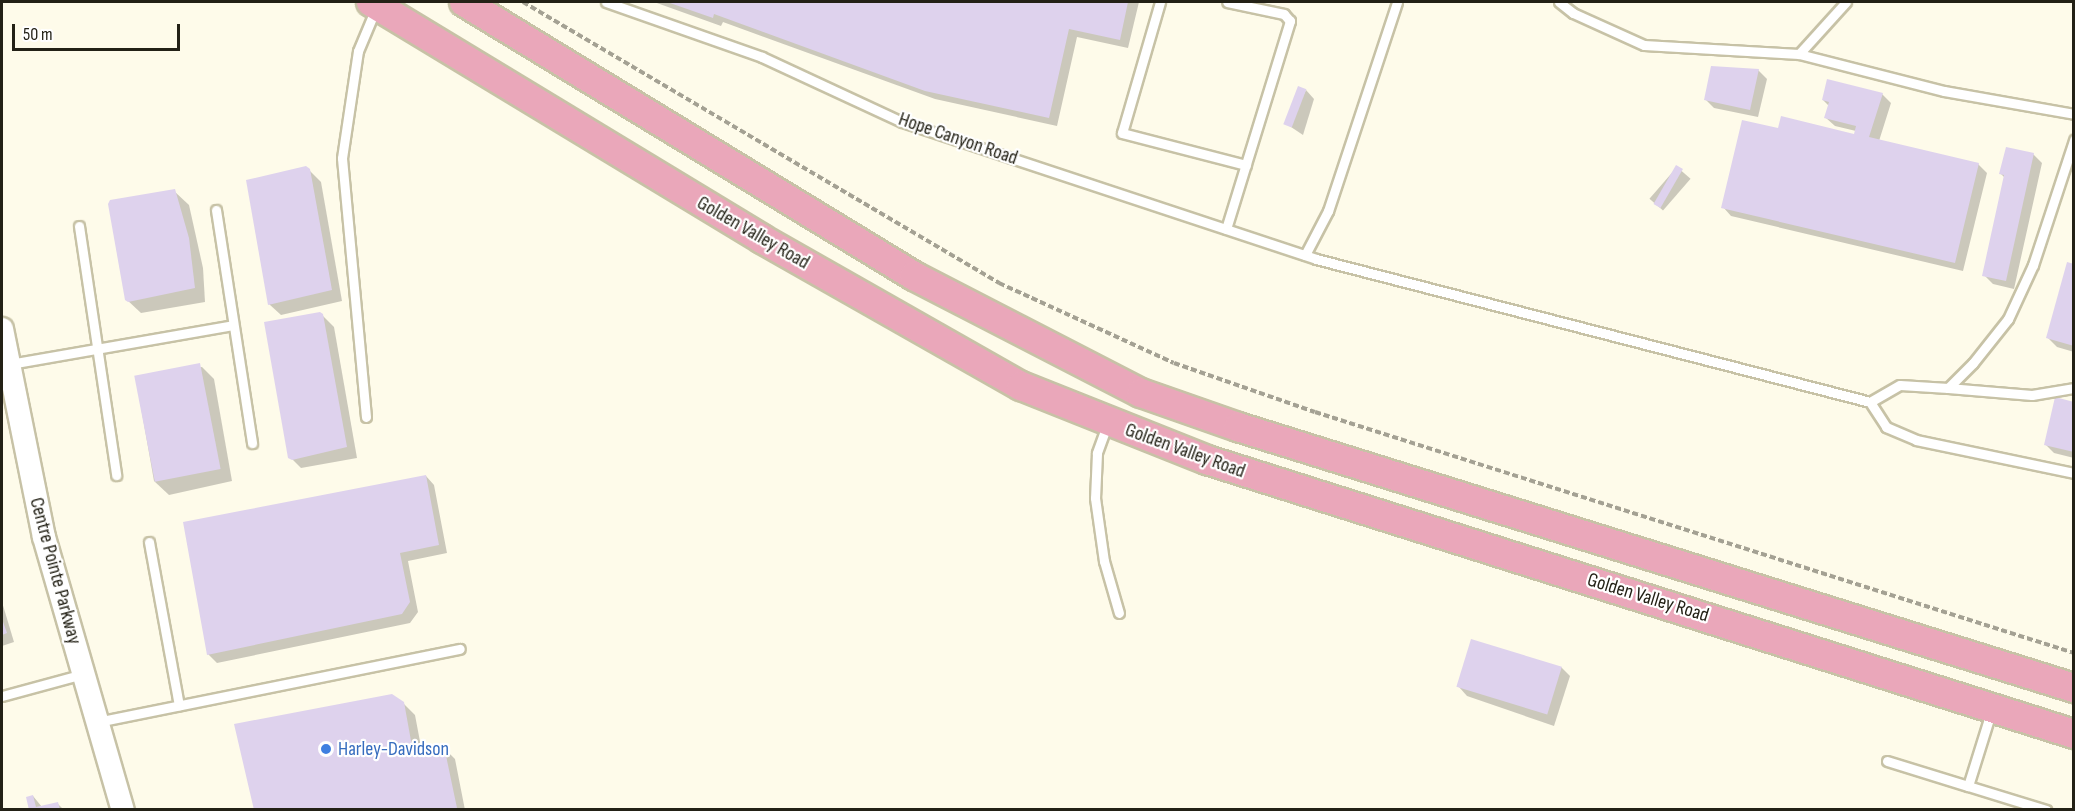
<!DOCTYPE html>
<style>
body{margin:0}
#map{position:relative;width:2075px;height:811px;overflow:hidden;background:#fefbea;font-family:"Sofia Sans Condensed",sans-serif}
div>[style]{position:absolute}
.shadow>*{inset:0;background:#0003;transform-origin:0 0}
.building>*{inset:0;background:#ded2ed;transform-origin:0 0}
.path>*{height:4px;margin-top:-2px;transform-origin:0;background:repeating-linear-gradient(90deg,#a4a193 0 6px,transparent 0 9px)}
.roads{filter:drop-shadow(2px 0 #c7c2a6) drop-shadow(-2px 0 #c7c2a6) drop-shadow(0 2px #c7c2a6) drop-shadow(0 -2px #c7c2a6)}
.service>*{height:9px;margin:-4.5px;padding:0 4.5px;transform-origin:4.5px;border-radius:4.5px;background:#fff}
.tertiary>*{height:22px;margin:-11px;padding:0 11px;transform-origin:11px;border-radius:11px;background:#fff}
.primary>*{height:28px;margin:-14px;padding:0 14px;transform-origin:14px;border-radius:14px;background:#eaa7ba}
.dots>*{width:16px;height:16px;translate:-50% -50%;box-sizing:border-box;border:3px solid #fff;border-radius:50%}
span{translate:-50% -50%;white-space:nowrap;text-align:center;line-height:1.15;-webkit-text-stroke:4.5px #fff;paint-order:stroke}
.street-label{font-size:20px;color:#232116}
.shop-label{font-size:20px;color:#366cbe}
.left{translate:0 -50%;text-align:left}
.frame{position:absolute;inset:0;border:3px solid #232116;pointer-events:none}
.scale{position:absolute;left:12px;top:24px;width:168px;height:27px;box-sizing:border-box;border:3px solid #232116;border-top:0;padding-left:8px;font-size:18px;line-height:21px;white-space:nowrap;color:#232116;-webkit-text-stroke:4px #fff;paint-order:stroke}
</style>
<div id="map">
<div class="shadow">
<div style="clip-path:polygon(654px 2px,1139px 2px,1128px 48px,1077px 37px,1057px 126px,935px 99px,723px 22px,721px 26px)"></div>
<div style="clip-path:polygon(1758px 70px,1767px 79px,1758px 117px,1714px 108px,1705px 99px)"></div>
<div style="clip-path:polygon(1306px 90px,1314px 99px,1303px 135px,1288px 125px)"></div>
<div style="clip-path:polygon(1882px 94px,1891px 103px,1879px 141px,1978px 164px,1987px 173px,1963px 271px,1731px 216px,1723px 207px,1779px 130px,1855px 135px,1856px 131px,1835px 126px,1826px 118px,1829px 106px,1823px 100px)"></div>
<div style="clip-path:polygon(2033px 154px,2042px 163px,2014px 289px,1993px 284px,1984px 275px,2005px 178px,2001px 174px)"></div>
<div style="left:1677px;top:167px;width:18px;height:42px;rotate:41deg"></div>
<div style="clip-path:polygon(309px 170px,321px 182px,342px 301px,281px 315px,269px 304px)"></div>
<div style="clip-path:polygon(174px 191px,189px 205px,203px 268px,205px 302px,141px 313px,126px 299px)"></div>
<div style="clip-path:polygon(2074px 266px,2074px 352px,2057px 347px,2048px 338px)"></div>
<div style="clip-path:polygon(322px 315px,334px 327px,357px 458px,301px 468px,290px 457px)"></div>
<div style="clip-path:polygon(202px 367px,214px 379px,232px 481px,169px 495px,154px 481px,136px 379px,166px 371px)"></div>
<div style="clip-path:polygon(2074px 403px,2074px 458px,2054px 453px,2045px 444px)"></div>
<div style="clip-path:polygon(426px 476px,434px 485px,447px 553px,408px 561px,418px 612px,410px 623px,217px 663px,208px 654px)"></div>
<div style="clip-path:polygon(2px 602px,14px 642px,2px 646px)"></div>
<div style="clip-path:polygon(1561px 667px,1570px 676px,1554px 726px,1467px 696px,1459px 687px)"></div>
<div style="clip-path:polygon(403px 703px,415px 715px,422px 752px,444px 748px,455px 759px,465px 810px,255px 810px)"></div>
<div style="clip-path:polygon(33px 796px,42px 807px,58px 804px,64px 810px,31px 810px)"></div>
</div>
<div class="building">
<div style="clip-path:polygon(667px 2px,1128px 2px,1120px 40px,1069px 29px,1049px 118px,925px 91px,714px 14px,713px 18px)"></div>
<div style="clip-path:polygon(1711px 66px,1759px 69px,1750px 110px,1704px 100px)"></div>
<div style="clip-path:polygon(1827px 79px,1883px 93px,1869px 137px,1979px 163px,1955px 263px,1721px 208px,1742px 120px,1778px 128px,1781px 116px,1854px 134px,1856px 126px,1824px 118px,1829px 102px,1822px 100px)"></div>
<div style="left:1298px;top:86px;width:9px;height:41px;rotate:21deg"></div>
<div style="clip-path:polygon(2006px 147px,2034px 153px,2006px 281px,1982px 276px,2004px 175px,1999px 174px)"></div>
<div style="left:1676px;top:165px;width:8px;height:45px;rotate:30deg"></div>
<div style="clip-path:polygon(306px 166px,310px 169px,332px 290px,268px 305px,246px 180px)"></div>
<div style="clip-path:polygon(175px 189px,189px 238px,195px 288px,128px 302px,125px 300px,108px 204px,110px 200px)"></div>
<div style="clip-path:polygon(2067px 262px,2074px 264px,2074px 346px,2046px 338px)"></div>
<div style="clip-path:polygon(320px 312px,323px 314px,347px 447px,292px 460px,288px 458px,264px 322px)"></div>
<div style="left:200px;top:363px;width:108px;height:67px;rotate:79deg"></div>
<div style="clip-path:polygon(2055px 397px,2074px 402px,2074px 452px,2044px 445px)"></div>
<div style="clip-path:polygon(426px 475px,439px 545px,400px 553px,410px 602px,402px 614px,207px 655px,183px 522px)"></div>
<div style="clip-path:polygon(2px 619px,7px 633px,2px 635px)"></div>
<div style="left:1471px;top:639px;width:95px;height:50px;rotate:17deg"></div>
<div style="clip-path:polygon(392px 694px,404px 702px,413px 752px,444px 746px,457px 808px,254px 810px,234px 724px)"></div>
<div style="clip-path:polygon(33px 795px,36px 807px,58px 802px,60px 810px,29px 810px,26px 797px)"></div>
</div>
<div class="path">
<div style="left:523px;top:2px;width:553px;rotate:30.55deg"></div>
<div style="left:999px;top:283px;width:192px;rotate:24.6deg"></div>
<div style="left:1174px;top:363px;width:149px;rotate:19.2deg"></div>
<div style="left:1315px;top:412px;width:796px;rotate:17.62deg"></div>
</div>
<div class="roads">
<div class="service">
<div style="left:606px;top:2px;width:165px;rotate:19.4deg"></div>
<div style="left:762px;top:57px;width:154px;rotate:24.9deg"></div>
<div style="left:902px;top:122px;width:436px;rotate:18.3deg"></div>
<div style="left:1316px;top:259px;width:572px;rotate:14.47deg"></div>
<div style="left:1870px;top:402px;width:30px;rotate:57deg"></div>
<div style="left:1886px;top:427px;width:33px;rotate:23deg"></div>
<div style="left:1916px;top:440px;width:161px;rotate:11.8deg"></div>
<div style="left:1160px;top:2px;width:136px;rotate:106.2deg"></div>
<div style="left:1122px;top:133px;width:128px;rotate:14.5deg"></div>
<div style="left:1559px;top:2px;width:18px;rotate:38deg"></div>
<div style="left:1573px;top:13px;width:78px;rotate:24.3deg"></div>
<div style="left:1644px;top:45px;width:155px;rotate:3.3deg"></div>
<div style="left:1799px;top:54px;width:150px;rotate:14.3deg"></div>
<div style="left:1944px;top:91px;width:132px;rotate:10deg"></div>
<div style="left:1799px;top:54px;width:70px;rotate:-47.9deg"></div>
<div style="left:216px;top:210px;width:236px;rotate:81.2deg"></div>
<div style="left:79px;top:226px;width:252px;rotate:81.5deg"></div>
<div style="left:1226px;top:229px;width:218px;rotate:-72.9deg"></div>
<div style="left:1290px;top:21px;width:9px;rotate:-131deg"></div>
<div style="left:1284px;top:14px;width:58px;rotate:-168.1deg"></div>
<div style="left:1305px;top:255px;width:50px;rotate:-62.4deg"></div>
<div style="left:1328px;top:211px;width:220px;rotate:-71.7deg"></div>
<div style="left:10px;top:364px;width:226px;rotate:-9.9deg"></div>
<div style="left:1948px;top:388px;width:84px;rotate:4.8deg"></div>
<div style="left:2032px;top:395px;width:43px;rotate:-9.5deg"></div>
<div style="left:1870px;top:402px;width:34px;rotate:-30deg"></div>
<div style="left:1900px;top:385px;width:48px;rotate:3.6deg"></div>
<div style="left:1948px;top:388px;width:35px;rotate:-45deg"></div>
<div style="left:1973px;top:363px;width:56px;rotate:-51.5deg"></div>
<div style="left:2008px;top:319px;width:60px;rotate:-65.2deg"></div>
<div style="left:2033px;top:265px;width:132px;rotate:-71.8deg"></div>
<div style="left:366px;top:417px;width:260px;rotate:-95.3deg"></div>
<div style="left:342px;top:158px;width:108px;rotate:-81.5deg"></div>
<div style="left:358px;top:51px;width:47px;rotate:-67.3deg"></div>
<div style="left:1107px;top:425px;width:30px;rotate:110deg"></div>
<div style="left:1097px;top:453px;width:45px;rotate:92.5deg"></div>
<div style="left:1095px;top:498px;width:64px;rotate:81.9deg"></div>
<div style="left:1104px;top:561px;width:54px;rotate:73.9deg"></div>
<div style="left:149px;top:542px;width:166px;rotate:79.6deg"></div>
<div style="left:2px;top:696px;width:84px;rotate:-15.2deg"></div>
<div style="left:97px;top:722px;width:370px;rotate:-11.4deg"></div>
<div style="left:1887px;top:761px;width:85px;rotate:17.2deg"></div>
<div style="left:1968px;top:786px;width:77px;rotate:-72.7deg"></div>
<div style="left:1968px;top:786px;width:82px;rotate:17.1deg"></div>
</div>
<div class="tertiary">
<div style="left:2px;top:329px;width:212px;rotate:78.6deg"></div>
<div style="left:44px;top:537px;width:284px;rotate:73.9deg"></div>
</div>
<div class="primary">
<div style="left:371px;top:2px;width:457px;rotate:31.2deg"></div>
<div style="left:762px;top:239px;width:298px;rotate:29.6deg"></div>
<div style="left:1021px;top:386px;width:200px;rotate:21.7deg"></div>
<div style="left:1207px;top:460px;width:909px;rotate:17.54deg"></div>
<div style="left:464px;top:2px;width:527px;rotate:31.34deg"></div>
<div style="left:914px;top:276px;width:255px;rotate:27.3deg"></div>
<div style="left:1141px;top:393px;width:103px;rotate:19.3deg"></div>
<div style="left:1238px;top:427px;width:876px;rotate:17.34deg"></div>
</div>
</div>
<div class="dots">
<div style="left:326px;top:749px;background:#3f7fe0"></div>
</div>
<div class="street-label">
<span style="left:958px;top:139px;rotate:19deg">Hope Canyon Road</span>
<span style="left:753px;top:233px;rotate:30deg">Golden Valley Road</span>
<span style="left:1185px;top:451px;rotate:20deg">Golden Valley Road</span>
<span style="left:55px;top:571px;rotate:75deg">Centre Pointe Parkway</span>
<span style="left:1648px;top:598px;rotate:17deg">Golden Valley Road</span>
</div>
<div class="shop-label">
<span class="left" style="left:338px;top:749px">Harley-Davidson</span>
</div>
<div class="frame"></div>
<div class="scale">50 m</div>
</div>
